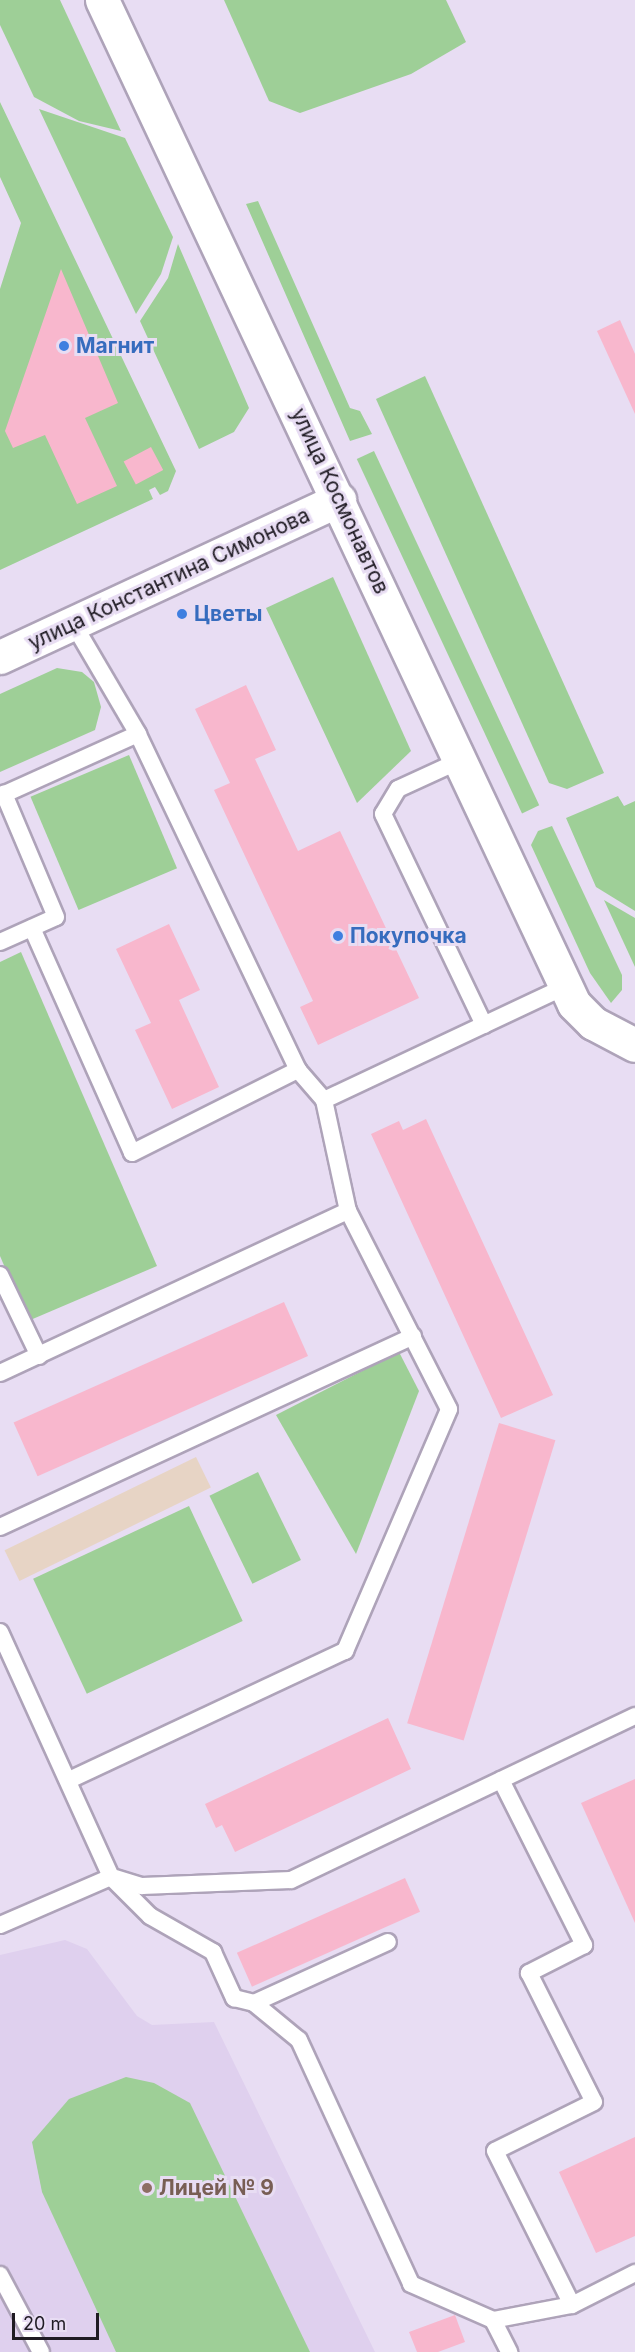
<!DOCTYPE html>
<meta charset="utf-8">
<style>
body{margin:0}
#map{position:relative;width:635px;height:2352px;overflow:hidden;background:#e8ddf3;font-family:Inter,sans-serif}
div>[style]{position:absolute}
.industrial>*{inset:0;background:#e7d4c5;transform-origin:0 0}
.built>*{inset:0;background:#dfd0ee}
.green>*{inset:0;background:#9ecf97;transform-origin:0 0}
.building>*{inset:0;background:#f8b7cd;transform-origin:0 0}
.roads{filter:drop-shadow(2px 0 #aea3b9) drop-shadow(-2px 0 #aea3b9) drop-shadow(0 2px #aea3b9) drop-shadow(0 -2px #aea3b9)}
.service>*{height:16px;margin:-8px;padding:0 8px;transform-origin:8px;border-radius:8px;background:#fff}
.secondary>*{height:33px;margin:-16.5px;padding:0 16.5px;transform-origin:16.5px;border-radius:16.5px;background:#fff}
.dots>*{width:16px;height:16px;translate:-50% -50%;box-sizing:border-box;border:3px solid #e8ddf3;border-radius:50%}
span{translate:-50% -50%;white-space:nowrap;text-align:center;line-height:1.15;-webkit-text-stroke:6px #e8ddf3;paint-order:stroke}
.shop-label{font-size:21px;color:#366cbe;font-weight:700}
.left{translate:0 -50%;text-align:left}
.street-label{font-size:21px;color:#1f1b23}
.education-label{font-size:21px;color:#785e54;font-weight:700}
.scale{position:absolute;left:12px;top:2313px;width:87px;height:27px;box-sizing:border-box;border:3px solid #1f1b23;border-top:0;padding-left:8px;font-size:18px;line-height:21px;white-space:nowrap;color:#1f1b23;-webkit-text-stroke:4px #e8ddf3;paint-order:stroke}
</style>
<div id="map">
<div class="industrial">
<div style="left:196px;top:1457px;width:34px;height:213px;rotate:64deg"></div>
</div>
<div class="built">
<div style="clip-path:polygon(65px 1940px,87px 1949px,137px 2016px,152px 2025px,214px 2022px,375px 2352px,0 2352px,0 1955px)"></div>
</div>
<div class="green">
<div style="clip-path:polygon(0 0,60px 0,121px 131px,79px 121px,34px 97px,0 25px)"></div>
<div style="clip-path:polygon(224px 0,446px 0,466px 42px,411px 74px,300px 113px,269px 101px)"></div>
<div style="clip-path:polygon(0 102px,176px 471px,168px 491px,160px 495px,155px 487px,149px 490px,153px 499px,0 570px,0 289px,21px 223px,0 177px)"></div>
<div style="clip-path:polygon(39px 109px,125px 138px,173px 237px,161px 274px,136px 314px)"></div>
<div style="clip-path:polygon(258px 201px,350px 408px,360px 411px,372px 434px,350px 441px,246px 204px)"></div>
<div style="clip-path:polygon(178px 244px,249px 408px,234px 432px,199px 449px,140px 321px,168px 278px)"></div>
<div style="clip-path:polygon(425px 376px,604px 773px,567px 789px,549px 783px,376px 399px)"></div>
<div style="left:374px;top:451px;width:391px;height:19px;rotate:65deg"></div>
<div style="clip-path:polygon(333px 577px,411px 751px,357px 803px,266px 608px)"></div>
<div style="clip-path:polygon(57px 668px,82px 672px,94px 682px,101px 707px,95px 730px,0 772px,0 694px)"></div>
<div style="left:129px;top:755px;width:123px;height:107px;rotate:67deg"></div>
<div style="clip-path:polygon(618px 796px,624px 806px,635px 801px,635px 911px,596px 887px,566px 818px)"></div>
<div style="clip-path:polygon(552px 826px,622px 975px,622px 990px,611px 1003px,590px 973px,531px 845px,538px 831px)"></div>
<div style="clip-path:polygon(604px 900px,635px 918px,635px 967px)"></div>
<div style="clip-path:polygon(21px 952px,157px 1266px,28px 1321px,0 1256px,0 962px)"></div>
<div style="clip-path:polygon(399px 1352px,419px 1391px,356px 1554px,276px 1415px)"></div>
<div style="left:258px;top:1472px;width:98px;height:54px;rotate:64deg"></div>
<div style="left:189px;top:1506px;width:127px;height:172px;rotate:65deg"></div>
<div style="clip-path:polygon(126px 2077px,154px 2083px,190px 2103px,310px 2352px,116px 2352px,42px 2192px,32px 2142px,69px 2099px)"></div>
</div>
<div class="building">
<div style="clip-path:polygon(61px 269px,118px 403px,85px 418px,117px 486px,77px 504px,45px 435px,13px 448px,5px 431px)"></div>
<div style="clip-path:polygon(620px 320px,635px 354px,635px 414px,597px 331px)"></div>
<div style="left:151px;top:447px;width:26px;height:31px;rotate:62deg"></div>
<div style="clip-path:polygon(246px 685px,276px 750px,255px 759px,298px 851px,340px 831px,419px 998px,318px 1045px,300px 1007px,313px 1001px,214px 790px,230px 783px,195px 709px)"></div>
<div style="clip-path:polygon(169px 924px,200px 990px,179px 1000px,219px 1087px,172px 1109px,135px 1030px,151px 1023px,116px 949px)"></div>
<div style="clip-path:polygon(426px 1119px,553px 1395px,501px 1418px,371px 1134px,399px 1121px,403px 1130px)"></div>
<div style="left:284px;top:1302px;width:59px;height:296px;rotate:66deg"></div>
<div style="left:499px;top:1423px;width:59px;height:314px;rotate:17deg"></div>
<div style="clip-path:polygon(388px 1718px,411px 1769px,235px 1852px,222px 1825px,216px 1828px,205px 1804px)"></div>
<div style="clip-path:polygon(635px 1779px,635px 1923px,581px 1803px)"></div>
<div style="left:405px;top:1878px;width:37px;height:184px;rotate:66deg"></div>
<div style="clip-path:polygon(635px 2137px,635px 2236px,596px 2253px,559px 2172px)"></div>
<div style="clip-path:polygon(455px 2315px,465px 2342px,438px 2352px,417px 2352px,409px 2332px)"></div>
</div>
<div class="roads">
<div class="service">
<div style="left:461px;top:760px;width:69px;rotate:155.3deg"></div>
<div style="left:398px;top:789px;width:29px;rotate:121deg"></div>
<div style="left:383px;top:814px;width:234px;rotate:64.4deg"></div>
<div style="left:0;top:796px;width:151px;rotate:-24.2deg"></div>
<div style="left:32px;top:928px;width:246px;rotate:66deg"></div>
<div style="left:132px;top:1153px;width:186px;rotate:-26.6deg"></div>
<div style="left:298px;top:1070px;width:372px;rotate:-115.5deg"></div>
<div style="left:138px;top:734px;width:129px;rotate:-120.4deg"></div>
<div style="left:0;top:942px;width:61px;rotate:-24.1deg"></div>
<div style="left:56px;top:917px;width:134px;rotate:-112.9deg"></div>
<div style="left:298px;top:1070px;width:40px;rotate:49deg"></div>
<div style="left:0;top:1275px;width:90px;rotate:64.3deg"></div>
<div style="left:0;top:1373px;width:384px;rotate:-25deg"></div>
<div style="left:348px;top:1211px;width:114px;rotate:-102.2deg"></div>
<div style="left:324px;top:1100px;width:268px;rotate:-25.2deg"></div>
<div style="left:0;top:1527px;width:455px;rotate:-24.8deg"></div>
<div style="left:0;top:1632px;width:269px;rotate:65.6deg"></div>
<div style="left:111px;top:1877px;width:121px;rotate:156.6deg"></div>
<div style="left:69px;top:1780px;width:305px;rotate:-25.1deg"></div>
<div style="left:345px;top:1651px;width:263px;rotate:-66.7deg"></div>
<div style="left:449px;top:1409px;width:222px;rotate:-117deg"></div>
<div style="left:501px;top:1780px;width:185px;rotate:63.3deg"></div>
<div style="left:584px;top:1945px;width:62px;rotate:153deg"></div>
<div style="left:529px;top:1973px;width:144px;rotate:63.3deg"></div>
<div style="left:594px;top:2102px;width:110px;rotate:153.7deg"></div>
<div style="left:495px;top:2151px;width:172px;rotate:63.4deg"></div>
<div style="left:572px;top:2305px;width:71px;rotate:-26.9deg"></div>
<div style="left:111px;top:1877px;width:55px;rotate:45deg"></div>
<div style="left:150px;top:1916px;width:73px;rotate:29.7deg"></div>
<div style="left:213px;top:1952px;width:51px;rotate:65.5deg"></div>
<div style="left:234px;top:1998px;width:21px;rotate:14deg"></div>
<div style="left:254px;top:2003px;width:58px;rotate:39.4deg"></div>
<div style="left:299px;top:2040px;width:268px;rotate:65.3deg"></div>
<div style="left:411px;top:2284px;width:90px;rotate:23.7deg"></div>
<div style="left:493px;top:2320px;width:36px;rotate:63deg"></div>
<div style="left:115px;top:1878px;width:28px;rotate:17deg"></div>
<div style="left:142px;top:1886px;width:149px;rotate:-2.3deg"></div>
<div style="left:291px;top:1880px;width:381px;rotate:-25.5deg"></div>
<div style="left:254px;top:2003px;width:147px;rotate:-24.5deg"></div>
<div style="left:0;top:2275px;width:87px;rotate:62deg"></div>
<div style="left:493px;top:2320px;width:80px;rotate:-10.8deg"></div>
</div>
<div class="secondary">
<div style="left:102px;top:0;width:1109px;rotate:64.82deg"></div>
<div style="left:574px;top:1004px;width:27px;rotate:45deg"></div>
<div style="left:593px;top:1023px;width:47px;rotate:27.6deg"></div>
<div style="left:0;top:657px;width:374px;rotate:-24.9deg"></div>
</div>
</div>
<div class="dots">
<div style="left:64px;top:346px;background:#3f7fe0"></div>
<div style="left:182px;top:614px;background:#3f7fe0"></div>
<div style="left:338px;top:936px;background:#3f7fe0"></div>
<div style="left:147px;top:2188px;background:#8d6e63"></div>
</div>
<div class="shop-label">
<span class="left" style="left:76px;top:346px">Магнит</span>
<span class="left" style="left:194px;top:614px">Цветы</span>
<span class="left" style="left:350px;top:936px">Покупочка</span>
</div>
<div class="street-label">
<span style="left:340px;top:501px;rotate:65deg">улица Космонавтов</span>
<span style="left:169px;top:579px;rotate:-25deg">улица Константина Симонова</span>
</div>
<div class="education-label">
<span class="left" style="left:159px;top:2188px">Лицей № 9</span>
</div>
<div class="scale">20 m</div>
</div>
